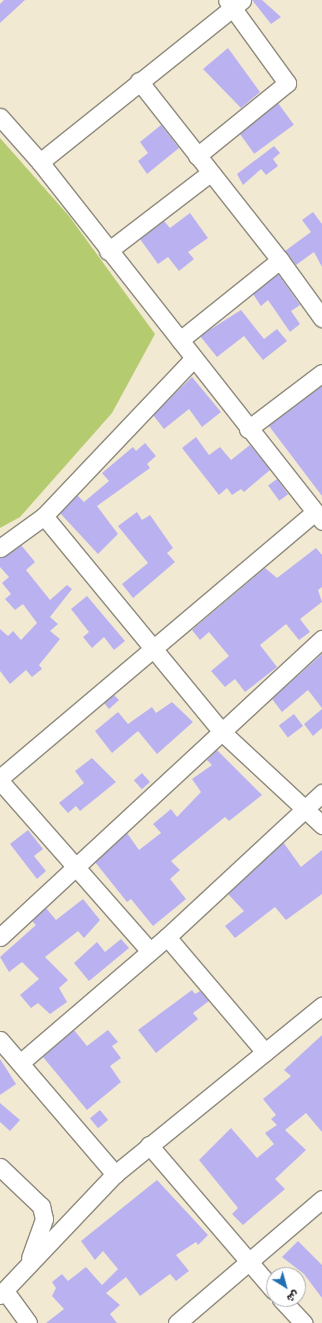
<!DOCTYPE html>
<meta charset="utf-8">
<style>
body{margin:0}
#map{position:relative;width:322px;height:1323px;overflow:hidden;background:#f2e9d2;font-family:"Shantell Sans","Playpen Sans Arabic",sans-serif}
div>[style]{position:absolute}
.green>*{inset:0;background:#b5cb6f}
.building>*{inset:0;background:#bab2f0;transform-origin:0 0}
.roads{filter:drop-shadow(1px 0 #8e8a7e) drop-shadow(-1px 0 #8e8a7e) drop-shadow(0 1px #8e8a7e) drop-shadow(0 -1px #8e8a7e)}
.street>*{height:17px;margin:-8.5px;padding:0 8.5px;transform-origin:8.5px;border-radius:8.5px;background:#fff}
span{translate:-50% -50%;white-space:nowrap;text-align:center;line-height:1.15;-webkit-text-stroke:3px #fff;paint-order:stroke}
.north{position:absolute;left:266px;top:1267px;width:40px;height:40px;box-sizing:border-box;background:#fff;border:1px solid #aaa;border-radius:50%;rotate:143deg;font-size:11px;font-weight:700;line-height:16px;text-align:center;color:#2b2b2b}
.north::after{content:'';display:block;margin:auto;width:14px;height:18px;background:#1f6fb2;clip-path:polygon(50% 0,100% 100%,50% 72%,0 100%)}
</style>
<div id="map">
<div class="green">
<div style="clip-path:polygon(0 138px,69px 216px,155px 334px,112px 413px,20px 517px,0 528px)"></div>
</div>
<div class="building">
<div style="clip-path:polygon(4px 0,25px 0,0 23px,0 4px)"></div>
<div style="clip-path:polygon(252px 0,262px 0,281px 17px,271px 24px)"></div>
<div style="clip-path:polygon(228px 48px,260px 92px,241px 108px,203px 69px)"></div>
<div style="left:278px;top:103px;width:27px;height:49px;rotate:54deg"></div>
<div style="clip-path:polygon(161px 125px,179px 148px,147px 174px,138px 161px,148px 153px,140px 142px)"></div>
<div style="clip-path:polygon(274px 146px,280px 153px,273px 159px,278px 166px,266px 175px,261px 169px,243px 185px,237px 174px)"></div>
<div style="clip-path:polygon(313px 212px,322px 224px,322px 267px,314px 252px,296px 265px,285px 251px,311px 232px,302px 220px)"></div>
<div style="clip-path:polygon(190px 213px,208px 238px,188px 252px,194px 259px,179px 271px,168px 257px,158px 264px,140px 239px,164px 221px,170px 228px)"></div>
<div style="clip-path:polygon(278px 274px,300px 305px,291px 311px,300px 324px,290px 332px,268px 300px,261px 306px,253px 294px)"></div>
<div style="clip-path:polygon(241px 310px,264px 339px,277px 329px,287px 341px,263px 360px,244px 336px,217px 357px,200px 336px)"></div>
<div style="clip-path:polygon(192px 377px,221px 412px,202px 427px,189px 409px,164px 429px,153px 415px)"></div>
<div style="clip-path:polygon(322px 386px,322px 496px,269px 426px)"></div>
<div style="clip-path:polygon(196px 437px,209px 455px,220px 447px,231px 460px,250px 445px,270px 470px,244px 492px,241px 489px,232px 495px,227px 488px,219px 495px,182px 448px)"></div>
<div style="clip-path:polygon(145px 443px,156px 456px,147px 464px,150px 468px,97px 506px,118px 534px,98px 554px,60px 513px,77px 495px,84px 502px,109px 481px,102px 473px,133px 447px,136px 451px)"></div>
<div style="left:277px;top:479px;width:19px;height:11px;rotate:54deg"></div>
<div style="clip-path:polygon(137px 512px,142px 520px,150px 515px,173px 548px,167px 553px,175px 562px,133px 598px,122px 584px,148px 563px,118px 526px)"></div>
<div style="clip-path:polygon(21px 545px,35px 562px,26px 570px,50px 600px,67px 585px,72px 589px,50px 617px,58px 624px,50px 631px,60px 639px,39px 665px,42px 669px,32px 677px,26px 670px,10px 684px,0 671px,0 629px,8px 636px,13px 631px,21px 640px,37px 623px,23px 604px,15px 610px,5px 599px,11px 594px,2px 583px,9px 577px,0 567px,0 558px)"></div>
<div style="clip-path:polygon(316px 548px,322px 555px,322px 587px,318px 590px,322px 602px,300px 619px,310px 632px,299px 640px,286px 624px,260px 645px,277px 667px,245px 692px,235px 679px,225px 687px,211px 671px,229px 656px,209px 632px,200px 640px,192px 630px,265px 568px,277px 578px)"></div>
<div style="clip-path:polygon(87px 596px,125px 641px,114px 650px,104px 637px,92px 648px,83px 637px,89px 632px,71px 609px)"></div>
<div style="clip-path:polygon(322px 654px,322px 708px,308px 690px,282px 712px,272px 699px)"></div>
<div style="clip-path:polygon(114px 695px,119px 700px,109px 709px,104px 703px)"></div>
<div style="clip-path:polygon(172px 702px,193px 722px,157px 754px,138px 731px,112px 753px,95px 731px,118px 712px,128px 724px,152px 707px,156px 713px)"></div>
<div style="clip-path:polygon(322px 709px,322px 728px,313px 736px,304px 724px)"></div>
<div style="left:294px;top:714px;width:15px;height:19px;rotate:53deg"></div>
<div style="clip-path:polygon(217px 750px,262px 795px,229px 821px,225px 817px,171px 861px,180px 870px,170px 879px,186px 899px,153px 926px,131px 899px,127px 902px,95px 862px,127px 833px,139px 850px,161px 833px,153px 824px,171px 809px,177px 817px,201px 792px,192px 779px,212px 765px,207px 760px)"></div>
<div style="clip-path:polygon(92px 758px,116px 782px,80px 811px,76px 806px,68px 813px,59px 803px,84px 783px,75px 771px)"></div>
<div style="left:142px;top:773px;width:12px;height:11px;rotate:48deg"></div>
<div style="clip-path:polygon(28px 830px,43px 849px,34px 856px,46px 871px,37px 879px,10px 844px)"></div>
<div style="clip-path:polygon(283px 842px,301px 867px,322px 850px,322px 894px,286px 920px,275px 907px,235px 938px,225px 926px,244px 911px,228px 894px)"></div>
<div style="clip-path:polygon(83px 899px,100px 920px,84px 938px,78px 931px,45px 957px,68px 980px,59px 988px,67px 1002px,50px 1014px,38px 1003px,31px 1008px,20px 995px,39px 979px,22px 962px,9px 972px,0 957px,36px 925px,32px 921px,46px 908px,56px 920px)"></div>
<div style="clip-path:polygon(121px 939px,129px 948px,89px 981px,74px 963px,97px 942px,105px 952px)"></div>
<div style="clip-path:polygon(192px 990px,195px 994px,200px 991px,209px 1001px,193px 1013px,198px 1019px,156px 1053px,138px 1030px)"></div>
<div style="clip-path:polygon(74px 1030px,87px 1046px,108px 1030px,118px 1042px,112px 1046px,121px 1058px,110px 1066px,121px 1082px,87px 1110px,43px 1057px)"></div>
<div style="clip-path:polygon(322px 1035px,322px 1132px,306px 1113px,285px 1130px,306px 1150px,275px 1179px,285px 1189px,243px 1225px,232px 1214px,238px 1208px,199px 1160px,231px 1128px,257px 1158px,274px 1144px,265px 1133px,277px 1125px,271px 1119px,276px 1115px,263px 1099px,291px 1076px,284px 1070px)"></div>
<div style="clip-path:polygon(0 1059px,16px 1084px,0 1095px)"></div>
<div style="clip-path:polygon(0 1103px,20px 1120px,10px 1131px,0 1122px)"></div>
<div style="left:100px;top:1110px;width:13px;height:13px;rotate:51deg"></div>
<div style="clip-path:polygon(157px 1180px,208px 1235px,198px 1245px,196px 1242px,176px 1255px,189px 1271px,176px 1281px,170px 1274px,140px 1296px,126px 1277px,106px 1293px,120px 1305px,110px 1314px,117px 1323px,46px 1323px,64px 1309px,52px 1296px,56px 1288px,52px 1282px,62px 1274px,68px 1281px,86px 1267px,102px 1285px,118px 1269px,103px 1251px,95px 1260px,81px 1241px)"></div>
<div style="clip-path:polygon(298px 1241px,322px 1265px,322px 1298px,304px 1274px,282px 1257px)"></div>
</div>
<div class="roads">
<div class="street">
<div style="left:139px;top:81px;width:228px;rotate:51.8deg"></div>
<div style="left:280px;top:260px;width:72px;rotate:54.1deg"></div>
<div style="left:0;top:117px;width:60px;rotate:48.4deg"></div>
<div style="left:40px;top:162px;width:457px;rotate:51.8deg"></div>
<div style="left:197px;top:156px;width:116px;rotate:-39deg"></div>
<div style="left:287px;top:83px;width:102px;rotate:-125.9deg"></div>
<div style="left:40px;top:162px;width:259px;rotate:-38.7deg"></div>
<div style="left:108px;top:251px;width:128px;rotate:-37.4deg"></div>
<div style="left:180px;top:340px;width:128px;rotate:-38.7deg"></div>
<div style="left:248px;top:429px;width:93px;rotate:-37.1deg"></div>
<div style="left:44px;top:516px;width:280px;rotate:50.5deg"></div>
<div style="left:222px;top:732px;width:137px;rotate:42.9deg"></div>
<div style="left:0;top:548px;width:54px;rotate:-36deg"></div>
<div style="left:44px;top:516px;width:216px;rotate:-46.5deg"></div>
<div style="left:0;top:778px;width:411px;rotate:-40.2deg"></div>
<div style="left:0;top:781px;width:227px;rotate:48.6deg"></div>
<div style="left:0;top:937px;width:439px;rotate:-42.8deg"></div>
<div style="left:167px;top:937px;width:151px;rotate:49.6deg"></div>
<div style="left:0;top:1040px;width:177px;rotate:49.4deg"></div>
<div style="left:20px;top:1063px;width:194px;rotate:-40.6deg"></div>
<div style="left:167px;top:937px;width:212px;rotate:-42.9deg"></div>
<div style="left:149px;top:1145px;width:192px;rotate:49.4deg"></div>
<div style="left:0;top:1167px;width:57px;rotate:43.6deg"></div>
<div style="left:41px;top:1206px;width:13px;rotate:77deg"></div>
<div style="left:44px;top:1219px;width:41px;rotate:109.7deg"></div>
<div style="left:5px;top:1291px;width:39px;rotate:54deg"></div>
<div style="left:0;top:1295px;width:167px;rotate:-46.5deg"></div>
<div style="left:115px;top:1174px;width:267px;rotate:-39.1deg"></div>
<div style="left:281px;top:1299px;width:33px;rotate:47deg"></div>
<div style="left:177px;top:1323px;width:191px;rotate:-40.5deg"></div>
</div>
</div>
<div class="north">ش</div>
</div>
